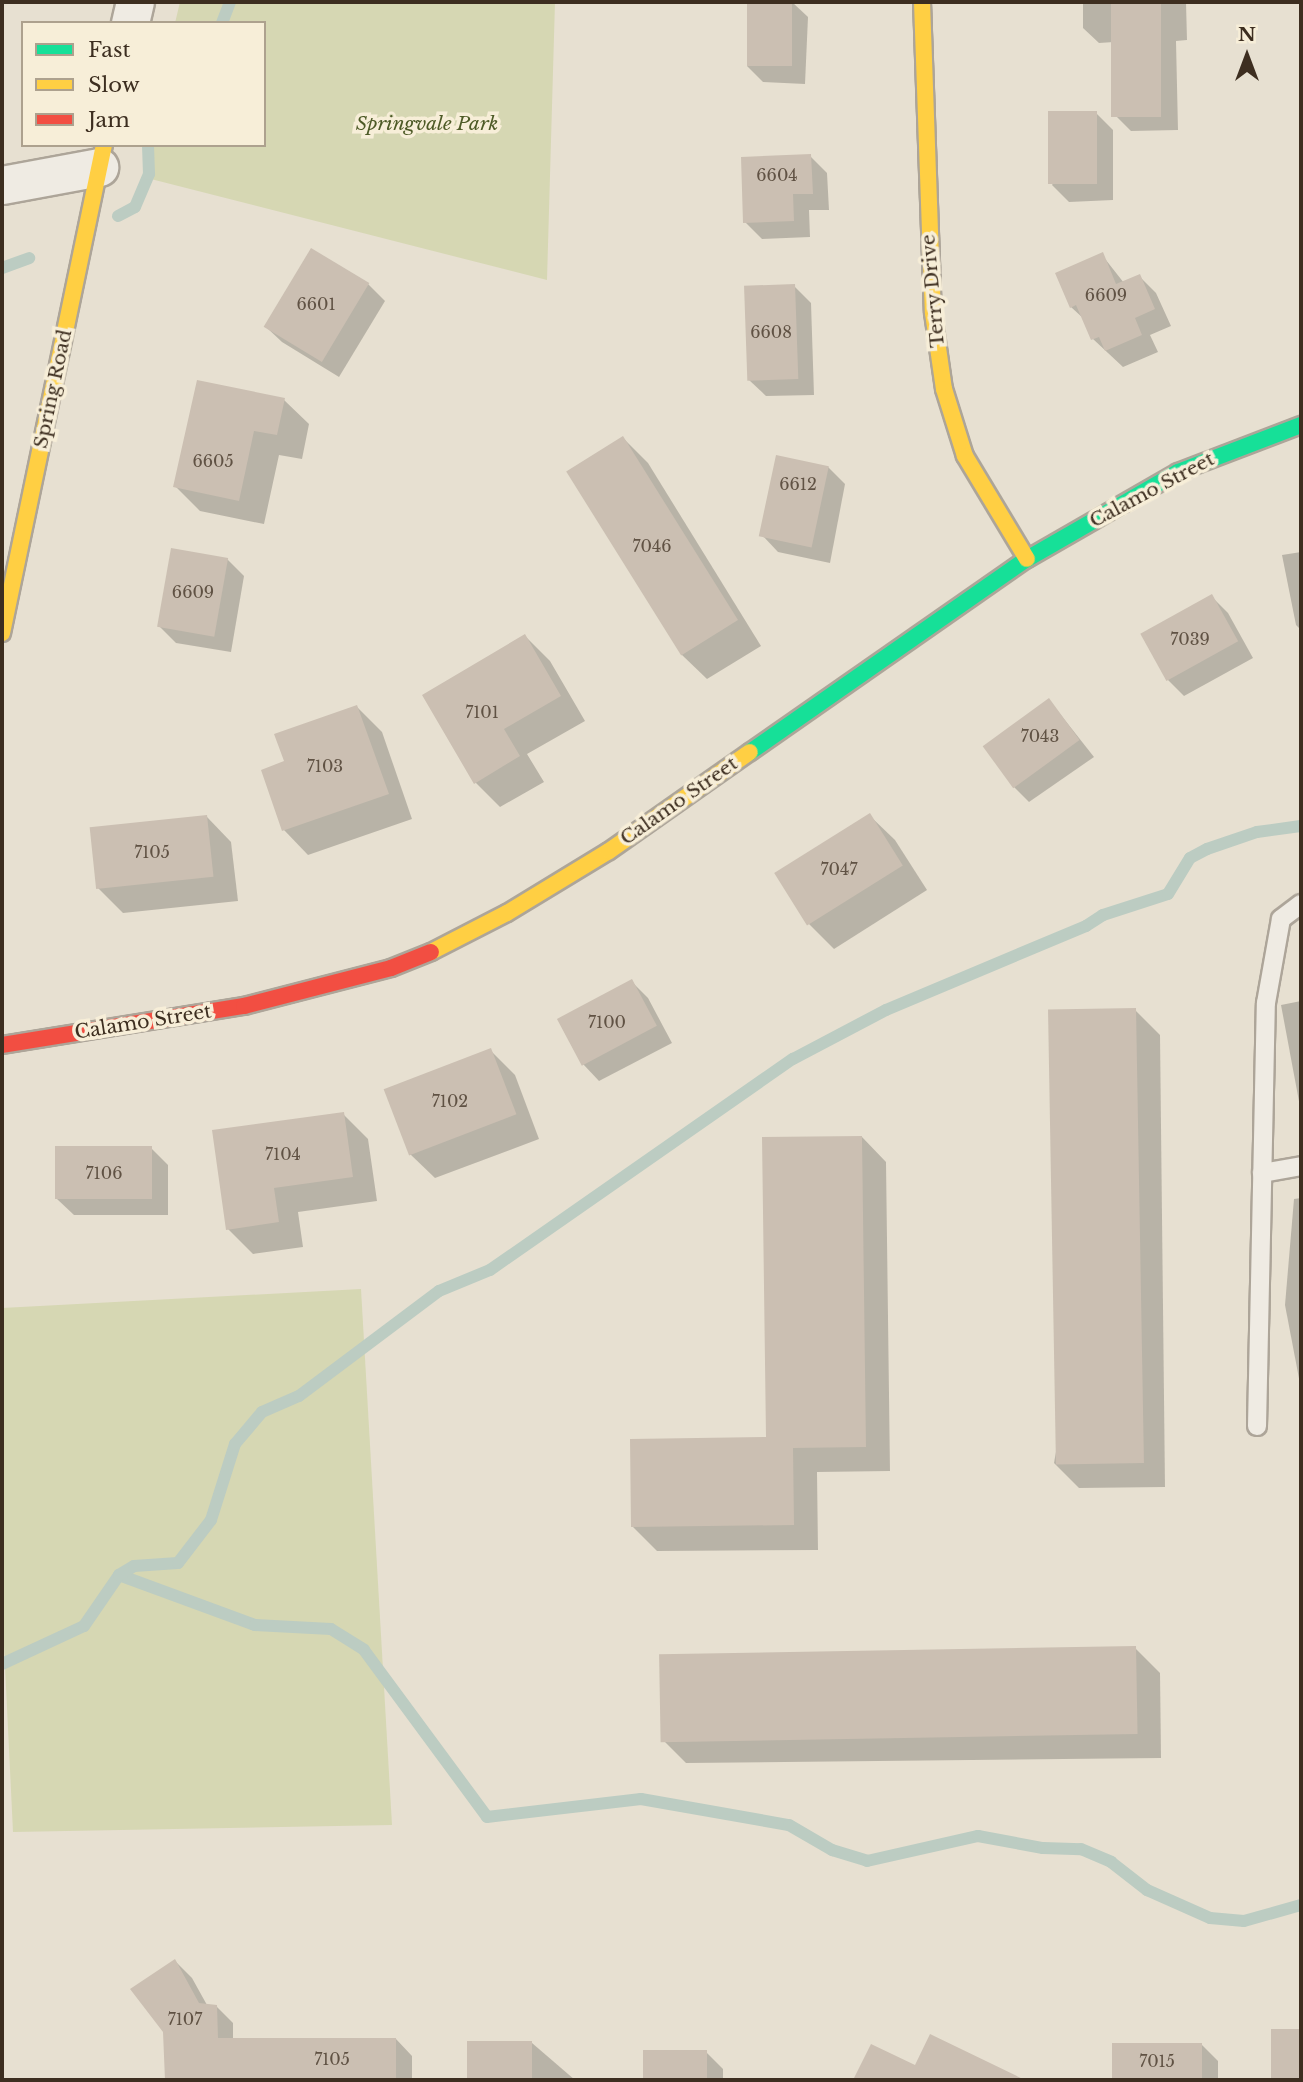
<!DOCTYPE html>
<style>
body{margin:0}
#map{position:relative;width:1303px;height:2082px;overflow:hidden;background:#e7e0d1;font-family:"Libre Baskerville",serif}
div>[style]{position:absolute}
.green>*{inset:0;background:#d6d7b3}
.shadow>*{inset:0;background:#0003}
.stream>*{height:12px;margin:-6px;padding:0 6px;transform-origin:6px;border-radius:6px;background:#bcccc2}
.building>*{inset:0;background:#cbbfb2;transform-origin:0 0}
.roads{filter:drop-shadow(2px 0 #ada599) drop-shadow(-2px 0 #ada599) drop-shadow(0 2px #ada599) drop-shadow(0 -2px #ada599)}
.lane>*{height:18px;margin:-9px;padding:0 9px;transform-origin:9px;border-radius:9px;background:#efebe3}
.street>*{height:37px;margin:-18.5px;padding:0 18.5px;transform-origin:18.5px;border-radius:18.5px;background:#efebe3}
.fast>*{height:16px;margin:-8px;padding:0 8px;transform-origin:8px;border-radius:8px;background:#16e098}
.slow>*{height:16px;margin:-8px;padding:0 8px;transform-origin:8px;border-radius:8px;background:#ffcf43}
.jam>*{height:16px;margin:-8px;padding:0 8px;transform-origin:8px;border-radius:8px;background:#f24e42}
span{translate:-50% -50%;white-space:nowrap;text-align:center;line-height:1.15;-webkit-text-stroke:7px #f7eed8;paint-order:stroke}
.number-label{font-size:16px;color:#605244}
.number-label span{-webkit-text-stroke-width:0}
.park-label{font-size:19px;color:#4d5a26;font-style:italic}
.street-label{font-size:19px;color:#3d2e20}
.frame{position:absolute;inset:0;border:4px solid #3d2e20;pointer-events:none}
.legend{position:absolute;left:21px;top:21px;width:245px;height:126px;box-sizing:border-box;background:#f7eed8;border:2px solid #ada18e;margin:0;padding:9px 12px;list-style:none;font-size:21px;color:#3d2e20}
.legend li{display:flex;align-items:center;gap:14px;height:35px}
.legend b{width:35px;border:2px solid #ada18e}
.north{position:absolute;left:1212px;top:21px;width:70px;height:70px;-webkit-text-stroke:5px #f7eed8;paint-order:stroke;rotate:0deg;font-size:19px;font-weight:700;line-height:28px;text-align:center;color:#3d2e20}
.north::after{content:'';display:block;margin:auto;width:24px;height:32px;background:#3d2e20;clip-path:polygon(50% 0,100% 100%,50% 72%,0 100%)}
</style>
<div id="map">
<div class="green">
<div style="clip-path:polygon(180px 2px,555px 2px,547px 280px,143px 177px,150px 145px,264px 145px,264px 23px,175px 23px)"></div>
<div style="clip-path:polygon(361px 1289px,392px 1825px,13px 1832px,2px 1604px,2px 1308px)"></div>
</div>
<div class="shadow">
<div style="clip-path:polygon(748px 2px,792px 2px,808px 17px,805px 84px,763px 82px,747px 66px)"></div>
<div style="clip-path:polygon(1083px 2px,1186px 2px,1187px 40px,1176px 41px,1178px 130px,1131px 131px,1116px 116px,1114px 42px,1099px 43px,1083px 28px)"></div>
<div style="clip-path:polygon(1096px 113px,1113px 130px,1113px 200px,1069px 202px,1052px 185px)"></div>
<div style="clip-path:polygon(810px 156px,827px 173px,829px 210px,809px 210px,810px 237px,762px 239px,745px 222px)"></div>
<div style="clip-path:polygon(1102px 255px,1124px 283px,1139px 276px,1156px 293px,1171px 326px,1150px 335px,1158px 352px,1123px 367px,1093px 339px,1084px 319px,1071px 307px)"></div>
<div style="clip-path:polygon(368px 284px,385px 301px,339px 377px,282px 342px,265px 326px)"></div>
<div style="clip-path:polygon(794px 286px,811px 303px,814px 395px,766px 396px,749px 380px)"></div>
<div style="clip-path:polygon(284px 400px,309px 424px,302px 459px,279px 455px,264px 524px,200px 511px,175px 486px)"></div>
<div style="clip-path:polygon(623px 438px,648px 463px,761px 646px,707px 679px,682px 655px)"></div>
<div style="clip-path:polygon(828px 467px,845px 484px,830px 563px,778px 552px,762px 535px)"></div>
<div style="clip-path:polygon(1301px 552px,1301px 630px,1296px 625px,1282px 555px)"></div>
<div style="clip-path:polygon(227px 559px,244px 576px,231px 652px,176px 643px,159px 626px)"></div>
<div style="clip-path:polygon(1211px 596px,1228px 613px,1253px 658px,1184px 696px,1167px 679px,1144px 638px)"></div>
<div style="clip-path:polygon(525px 636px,550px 661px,585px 721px,527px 754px,544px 782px,500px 807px,475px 782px)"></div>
<div style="clip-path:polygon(1049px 700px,1094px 757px,1029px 802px,1013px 786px)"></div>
<div style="clip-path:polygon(357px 707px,382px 732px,412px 819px,308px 855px,284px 830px,286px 762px)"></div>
<div style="clip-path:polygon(870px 816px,895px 840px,927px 890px,834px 949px,809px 924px)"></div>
<div style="clip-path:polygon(207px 817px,231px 842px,238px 901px,123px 913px,98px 888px)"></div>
<div style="clip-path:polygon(631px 981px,648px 998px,672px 1043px,599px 1081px,583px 1064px,559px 1019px)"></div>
<div style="clip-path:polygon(1301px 1001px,1301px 1112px,1281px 1005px)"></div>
<div style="clip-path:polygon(1135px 1010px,1160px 1035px,1165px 1487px,1079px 1488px,1054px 1463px)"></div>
<div style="clip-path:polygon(490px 1050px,515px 1075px,539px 1139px,435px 1178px,410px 1154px,386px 1090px)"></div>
<div style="clip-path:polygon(343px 1114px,368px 1139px,377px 1201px,298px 1212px,303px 1247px,253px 1254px,228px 1229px)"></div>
<div style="clip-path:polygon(862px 1137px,886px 1162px,890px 1471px,817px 1472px,818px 1550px,657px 1551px,633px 1527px,768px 1439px)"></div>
<div style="clip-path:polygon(151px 1148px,168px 1165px,168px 1215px,74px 1215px,57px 1199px)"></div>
<div style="clip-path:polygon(1301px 1198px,1301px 1389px,1285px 1305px,1294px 1199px)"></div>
<div style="clip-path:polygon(1135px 1648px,1160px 1673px,1161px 1758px,686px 1763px,661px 1738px)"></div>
<div style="clip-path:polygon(175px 1961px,192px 1978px,207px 2005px,216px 2006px,233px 2023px,233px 2040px,396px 2039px,412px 2056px,412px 2080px,167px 2080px,164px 2032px)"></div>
<div style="clip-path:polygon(931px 2037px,1021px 2080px,861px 2080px,857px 2076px,916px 2068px)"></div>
<div style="clip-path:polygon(469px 2043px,532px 2043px,575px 2080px,469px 2080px)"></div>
<div style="clip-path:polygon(1114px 2044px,1201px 2044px,1218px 2061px,1218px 2080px,1114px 2080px)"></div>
<div style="clip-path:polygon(644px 2052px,706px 2052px,723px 2069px,723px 2080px,644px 2080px)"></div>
</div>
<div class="stream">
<div style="left:222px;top:23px;width:22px;rotate:-69deg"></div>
<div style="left:118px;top:216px;width:19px;rotate:-28deg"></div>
<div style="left:135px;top:207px;width:36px;rotate:-67deg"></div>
<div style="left:149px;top:174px;width:29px;rotate:-92deg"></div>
<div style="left:2px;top:268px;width:29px;rotate:-20deg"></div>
<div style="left:119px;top:1575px;width:145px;rotate:20.2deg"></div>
<div style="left:255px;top:1625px;width:76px;rotate:3deg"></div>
<div style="left:331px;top:1629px;width:39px;rotate:32deg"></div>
<div style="left:364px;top:1650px;width:207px;rotate:53.6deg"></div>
<div style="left:487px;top:1817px;width:155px;rotate:-6.7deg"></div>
<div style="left:641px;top:1799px;width:150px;rotate:10deg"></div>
<div style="left:789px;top:1825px;width:50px;rotate:30.2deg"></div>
<div style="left:832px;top:1850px;width:37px;rotate:17deg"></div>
<div style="left:867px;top:1861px;width:114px;rotate:-12.7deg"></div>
<div style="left:978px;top:1836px;width:66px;rotate:10.5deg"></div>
<div style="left:1043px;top:1848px;width:38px;rotate:2deg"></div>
<div style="left:1081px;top:1849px;width:33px;rotate:23deg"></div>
<div style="left:1111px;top:1862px;width:46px;rotate:37.9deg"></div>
<div style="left:1147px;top:1890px;width:69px;rotate:24deg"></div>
<div style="left:1210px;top:1918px;width:34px;rotate:5deg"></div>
<div style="left:1244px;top:1921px;width:59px;rotate:-15.7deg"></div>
<div style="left:2px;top:1664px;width:90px;rotate:-24.9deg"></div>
<div style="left:84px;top:1626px;width:62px;rotate:-55.5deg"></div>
<div style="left:119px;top:1575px;width:17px;rotate:-31deg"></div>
<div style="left:134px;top:1566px;width:44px;rotate:-3.9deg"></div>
<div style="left:178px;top:1563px;width:54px;rotate:-52.5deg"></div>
<div style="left:211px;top:1520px;width:80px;rotate:-72.5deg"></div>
<div style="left:235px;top:1444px;width:42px;rotate:-49.8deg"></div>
<div style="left:262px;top:1412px;width:40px;rotate:-23.4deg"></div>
<div style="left:299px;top:1396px;width:175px;rotate:-36.9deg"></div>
<div style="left:439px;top:1291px;width:55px;rotate:-22.4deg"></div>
<div style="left:490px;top:1270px;width:369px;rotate:-34.9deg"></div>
<div style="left:793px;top:1059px;width:105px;rotate:-27.8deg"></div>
<div style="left:886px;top:1010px;width:217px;rotate:-22.8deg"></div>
<div style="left:1086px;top:926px;width:20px;rotate:-33deg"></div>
<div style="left:1103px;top:915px;width:68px;rotate:-17.9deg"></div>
<div style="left:1168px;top:894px;width:42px;rotate:-58.6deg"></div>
<div style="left:1190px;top:858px;width:19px;rotate:-28deg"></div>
<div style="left:1207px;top:849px;width:53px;rotate:-18.8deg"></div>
<div style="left:1257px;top:832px;width:44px;rotate:-7.8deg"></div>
</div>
<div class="building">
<div style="left:747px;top:2px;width:45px;height:64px"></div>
<div style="left:1111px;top:2px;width:50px;height:115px"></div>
<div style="left:1097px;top:111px;width:73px;height:49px;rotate:90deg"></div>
<div style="clip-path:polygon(811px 154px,813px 194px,793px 194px,794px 221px,743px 223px,741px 157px)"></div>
<div style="left:311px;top:248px;width:68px;height:92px;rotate:31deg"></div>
<div style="clip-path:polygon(1103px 252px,1116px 284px,1140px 274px,1155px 309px,1135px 318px,1142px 335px,1105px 351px,1099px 337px,1091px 340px,1076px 305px,1070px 308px,1055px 273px)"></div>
<div style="left:795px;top:284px;width:95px;height:51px;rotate:88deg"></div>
<div style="clip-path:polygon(197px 380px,285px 398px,277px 435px,254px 431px,239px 501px,173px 487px)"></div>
<div style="left:623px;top:436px;width:217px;height:67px;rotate:58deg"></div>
<div style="left:776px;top:455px;width:54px;height:83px;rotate:12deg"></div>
<div style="left:171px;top:548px;width:58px;height:80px;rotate:10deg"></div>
<div style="left:1212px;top:594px;width:54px;height:82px;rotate:61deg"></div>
<div style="clip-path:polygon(525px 634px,561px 696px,504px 729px,520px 756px,474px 784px,422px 695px)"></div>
<div style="left:1049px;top:698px;width:52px;height:82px;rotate:54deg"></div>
<div style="clip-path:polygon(357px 705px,389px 794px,282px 831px,261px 770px,284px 761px,274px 734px)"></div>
<div style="left:870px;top:813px;width:62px;height:113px;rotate:58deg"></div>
<div style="left:207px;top:815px;width:62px;height:118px;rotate:84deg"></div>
<div style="left:632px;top:979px;width:53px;height:85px;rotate:62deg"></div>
<div style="left:1136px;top:1008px;width:455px;height:88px;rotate:89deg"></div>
<div style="left:491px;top:1048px;width:71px;height:115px;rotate:69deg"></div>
<div style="clip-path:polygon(344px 1112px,353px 1177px,274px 1188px,279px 1222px,226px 1230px,212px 1130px)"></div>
<div style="clip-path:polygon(862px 1136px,866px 1447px,793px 1448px,794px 1525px,631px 1527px,630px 1439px,766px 1437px,762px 1137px)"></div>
<div style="left:55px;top:1146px;width:97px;height:53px"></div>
<div style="left:1136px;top:1646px;width:88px;height:477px;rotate:89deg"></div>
<div style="clip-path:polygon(175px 1959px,199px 2003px,217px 2005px,218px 2038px,396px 2038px,396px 2080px,165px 2080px,163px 2032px,130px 1989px)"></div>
<div style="left:1271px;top:2029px;width:30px;height:51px"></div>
<div style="clip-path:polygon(930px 2034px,1025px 2080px,853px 2080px,871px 2044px,915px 2065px)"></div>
<div style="left:467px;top:2041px;width:65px;height:39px"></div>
<div style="left:1112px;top:2043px;width:90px;height:37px"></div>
<div style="left:643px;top:2050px;width:64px;height:30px"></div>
</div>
<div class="roads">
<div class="lane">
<div style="left:1262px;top:1173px;width:40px;rotate:-10deg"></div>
<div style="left:1257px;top:1426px;width:423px;rotate:-88.8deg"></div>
<div style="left:1266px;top:1003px;width:85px;rotate:-79.9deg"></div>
<div style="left:1281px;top:919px;width:25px;rotate:-37deg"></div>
</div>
<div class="street">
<div style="left:130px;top:23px;width:22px;rotate:-77deg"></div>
<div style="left:2px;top:185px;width:99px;rotate:-10.5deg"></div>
</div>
<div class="fast">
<div style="left:750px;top:752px;width:338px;rotate:-34.9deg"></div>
<div style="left:1027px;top:559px;width:174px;rotate:-29.9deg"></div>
<div style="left:1178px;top:472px;width:132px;rotate:-20.9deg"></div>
</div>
<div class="slow">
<div style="left:922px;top:2px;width:311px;rotate:88deg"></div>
<div style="left:933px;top:313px;width:77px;rotate:81.8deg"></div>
<div style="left:944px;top:389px;width:70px;rotate:72.6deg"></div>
<div style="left:965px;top:456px;width:120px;rotate:59deg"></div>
<div style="left:2px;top:633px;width:499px;rotate:-78.2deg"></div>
<div style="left:431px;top:952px;width:85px;rotate:-27.2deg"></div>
<div style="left:507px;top:913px;width:119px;rotate:-31.3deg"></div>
<div style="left:609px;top:851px;width:172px;rotate:-35.1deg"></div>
</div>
<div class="jam">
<div style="left:2px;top:1045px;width:245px;rotate:-9.2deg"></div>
<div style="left:244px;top:1006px;width:152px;rotate:-14.5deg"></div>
<div style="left:391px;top:968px;width:43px;rotate:-21.8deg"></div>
</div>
</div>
<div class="number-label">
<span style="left:777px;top:175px">6604</span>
<span style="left:1106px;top:295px">6609</span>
<span style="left:316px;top:304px">6601</span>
<span style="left:771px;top:332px">6608</span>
<span style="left:213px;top:461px">6605</span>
<span style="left:798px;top:484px">6612</span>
<span style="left:652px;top:546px">7046</span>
<span style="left:193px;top:592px">6609</span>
<span style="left:1190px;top:639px">7039</span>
<span style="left:482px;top:712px">7101</span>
<span style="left:1040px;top:736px">7043</span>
<span style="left:325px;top:766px">7103</span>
<span style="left:152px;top:852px">7105</span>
<span style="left:839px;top:869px">7047</span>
<span style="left:607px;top:1022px">7100</span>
<span style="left:450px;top:1101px">7102</span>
<span style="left:283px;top:1154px">7104</span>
<span style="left:104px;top:1173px">7106</span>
<span style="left:185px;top:2019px">7107</span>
<span style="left:332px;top:2059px">7105</span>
<span style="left:1157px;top:2061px">7015</span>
</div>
<div class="park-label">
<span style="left:427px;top:124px">Springvale Park</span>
</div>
<div class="street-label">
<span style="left:933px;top:291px;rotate:-95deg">Terry Drive</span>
<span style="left:53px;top:389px;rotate:-78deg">Spring Road</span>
<span style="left:1152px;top:490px;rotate:-28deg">Calamo Street</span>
<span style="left:679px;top:801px;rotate:-35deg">Calamo Street</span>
<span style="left:143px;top:1022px;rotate:-9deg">Calamo Street</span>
</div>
<div class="frame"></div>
<ul class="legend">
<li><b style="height:9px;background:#16e098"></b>Fast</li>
<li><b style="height:9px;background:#ffcf43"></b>Slow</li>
<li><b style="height:9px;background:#f24e42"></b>Jam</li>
</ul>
<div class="north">N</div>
</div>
